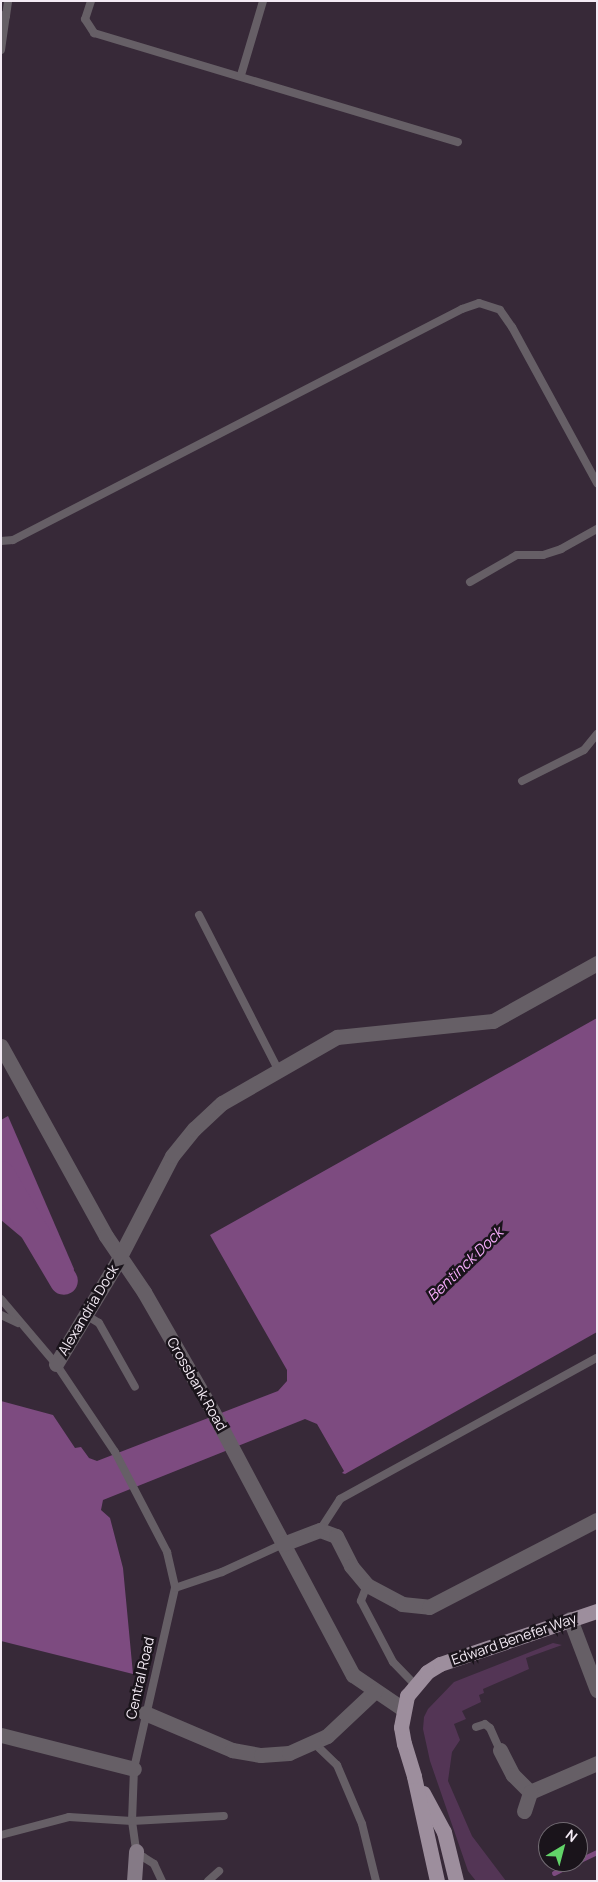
<!DOCTYPE html>
<style>
body{margin:0}
#map{position:relative;width:598px;height:1882px;overflow:hidden;background:#372938;font-family:Manrope,sans-serif}
div>[style]{position:absolute}
.green>*{inset:0;background:#533555}
.water>*{inset:0;background:#7d4b80}
.stream>*{height:4.5px;margin:-2.25px;padding:0 2.25px;transform-origin:2.25px;border-radius:2.25px;background:#7d4b80}
.river>*{height:28px;margin:-14px;padding:0 14px;transform-origin:14px;border-radius:14px;background:#7d4b80}
.lane>*{height:8px;margin:-4px;padding:0 4px;transform-origin:4px;border-radius:4px;background:#665f66}
.street>*{height:15px;margin:-7.5px;padding:0 7.5px;transform-origin:7.5px;border-radius:7.5px;background:#665f66}
.secondary>*{height:15px;margin:-7.5px;padding:0 7.5px;transform-origin:7.5px;border-radius:7.5px;background:#857a86}
.primary>*{height:15px;margin:-7.5px;padding:0 7.5px;transform-origin:7.5px;border-radius:7.5px;background:#9d8e9d}
span{translate:-50% -50%;white-space:nowrap;text-align:center;line-height:1.15;-webkit-text-stroke:5px #1a141b;paint-order:stroke}
.street-label{font-size:14px;color:#f4ebf5}
.water-label{font-size:15px;color:#f5acfa;font-style:italic}
.frame{position:absolute;inset:0;border:2px solid #f4ebf5;pointer-events:none}
.north{position:absolute;left:538px;top:1822px;width:50px;height:50px;box-sizing:border-box;background:#1a141b;border:1px solid #716a72;border-radius:50%;rotate:37deg;font-size:14px;font-weight:700;line-height:20px;text-align:center;color:#f4ebf5}
.north::after{content:'';display:block;margin:auto;width:18px;height:22px;background:#62d469;clip-path:polygon(50% 0,100% 100%,50% 72%,0 100%)}
</style>
<div id="map">
<div class="green">
<div style="clip-path:polygon(553px 1643px,562px 1645px,526px 1658px,529px 1669px,483px 1689px,484px 1693px,479px 1695px,481px 1702px,462px 1711px,466px 1719px,454px 1724px,460px 1740px,452px 1752px,448px 1781px,472px 1836px,506px 1881px,476px 1881px,468px 1871px,430px 1761px,423px 1729px,424px 1717px,428px 1709px,454px 1682px)"></div>
</div>
<div class="water">
<div style="clip-path:polygon(597px 1018px,597px 1332px,345px 1474px,342px 1473px,344px 1471px,317px 1424px,305px 1419px,103px 1500px,101px 1510px,110px 1518px,123px 1568px,133px 1674px,1px 1641px,1px 1401px,53px 1415px,75px 1448px,81px 1447px,89px 1458px,97px 1461px,278px 1391px,287px 1381px,287px 1370px,210px 1235px)"></div>
<div style="clip-path:polygon(8px 1116px,74px 1269px,70px 1278px,1px 1220px,1px 1120px)"></div>
</div>
<div class="stream">
<div style="left:578px;top:1861px;width:21px;rotate:-25deg"></div>
<div style="left:554px;top:1873px;width:25px;rotate:-27deg"></div>
</div>
<div class="river">
<div style="left:1px;top:1175px;width:123px;rotate:59.3deg"></div>
</div>
<div class="lane">
<div style="left:91px;top:1px;width:19px;rotate:108deg"></div>
<div style="left:85px;top:19px;width:17px;rotate:57deg"></div>
<div style="left:94px;top:33px;width:380px;rotate:16.7deg"></div>
<div style="left:1px;top:15px;width:5px;rotate:11deg"></div>
<div style="left:6px;top:16px;width:15px;rotate:-82deg"></div>
<div style="left:1px;top:50px;width:34px;rotate:-82deg"></div>
<div style="left:241px;top:75px;width:77px;rotate:-73.4deg"></div>
<div style="left:1px;top:541px;width:12px;rotate:-5deg"></div>
<div style="left:13px;top:540px;width:505px;rotate:-27.22deg"></div>
<div style="left:462px;top:309px;width:18px;rotate:-19deg"></div>
<div style="left:479px;top:303px;width:22px;rotate:18deg"></div>
<div style="left:500px;top:310px;width:21px;rotate:55deg"></div>
<div style="left:512px;top:327px;width:178px;rotate:61.4deg"></div>
<div style="left:470px;top:582px;width:54px;rotate:-29.9deg"></div>
<div style="left:517px;top:555px;width:26px"></div>
<div style="left:543px;top:555px;width:19px;rotate:-18deg"></div>
<div style="left:561px;top:549px;width:41px;rotate:-29.1deg"></div>
<div style="left:522px;top:781px;width:69px;rotate:-26.6deg"></div>
<div style="left:584px;top:750px;width:21px;rotate:-51deg"></div>
<div style="left:199px;top:915px;width:175px;rotate:62.9deg"></div>
<div style="left:1px;top:1299px;width:85px;rotate:49.8deg"></div>
<div style="left:56px;top:1364px;width:106px;rotate:56.2deg"></div>
<div style="left:115px;top:1452px;width:113px;rotate:62.5deg"></div>
<div style="left:167px;top:1552px;width:37px;rotate:77deg"></div>
<div style="left:175px;top:1588px;width:186px;rotate:102.8deg"></div>
<div style="left:134px;top:1769px;width:52px;rotate:92.2deg"></div>
<div style="left:132px;top:1821px;width:30px;rotate:82deg"></div>
<div style="left:84px;top:1314px;width:17px;rotate:31deg"></div>
<div style="left:99px;top:1323px;width:73px;rotate:60.6deg"></div>
<div style="left:1px;top:1315px;width:19px;rotate:25deg"></div>
<div style="left:320px;top:1530px;width:37px;rotate:-57deg"></div>
<div style="left:340px;top:1499px;width:293px;rotate:-28.8deg"></div>
<div style="left:367px;top:1585px;width:17px;rotate:111deg"></div>
<div style="left:361px;top:1601px;width:69px;rotate:62.3deg"></div>
<div style="left:393px;top:1662px;width:32px;rotate:46deg"></div>
<div style="left:175px;top:1588px;width:50px;rotate:-18.8deg"></div>
<div style="left:222px;top:1572px;width:67px;rotate:-24.7deg"></div>
<div style="left:476px;top:1727px;width:9px;rotate:-18deg"></div>
<div style="left:485px;top:1724px;width:6px;rotate:39deg"></div>
<div style="left:490px;top:1728px;width:24px;rotate:66deg"></div>
<div style="left:314px;top:1743px;width:32px;rotate:44deg"></div>
<div style="left:337px;top:1765px;width:64px;rotate:67deg"></div>
<div style="left:362px;top:1824px;width:59px;rotate:76.2deg"></div>
<div style="left:1px;top:1835px;width:70px;rotate:-14.8deg"></div>
<div style="left:69px;top:1817px;width:63px;rotate:3.6deg"></div>
<div style="left:132px;top:1821px;width:92px;rotate:-3.1deg"></div>
<div style="left:136px;top:1857px;width:7px"></div>
<div style="left:143px;top:1857px;width:13px;rotate:32deg"></div>
<div style="left:154px;top:1864px;width:19px;rotate:65deg"></div>
<div style="left:208px;top:1881px;width:15px;rotate:-42deg"></div>
</div>
<div class="street">
<div style="left:1px;top:1046px;width:217px;rotate:61.1deg"></div>
<div style="left:106px;top:1236px;width:68px;rotate:55.8deg"></div>
<div style="left:144px;top:1292px;width:138px;rotate:60.1deg"></div>
<div style="left:213px;top:1412px;width:298px;rotate:62deg"></div>
<div style="left:353px;top:1675px;width:60px;rotate:34.2deg"></div>
<div style="left:56px;top:1364px;width:114px;rotate:-59deg"></div>
<div style="left:115px;top:1266px;width:124px;rotate:-62.6deg"></div>
<div style="left:172px;top:1156px;width:35px;rotate:-51deg"></div>
<div style="left:194px;top:1129px;width:38px;rotate:-43deg"></div>
<div style="left:222px;top:1103px;width:133px;rotate:-29.9deg"></div>
<div style="left:337px;top:1037px;width:157px;rotate:-5.9deg"></div>
<div style="left:493px;top:1021px;width:119px;rotate:-29.1deg"></div>
<div style="left:283px;top:1544px;width:40px;rotate:-21deg"></div>
<div style="left:320px;top:1530px;width:17px;rotate:21deg"></div>
<div style="left:336px;top:1536px;width:34px;rotate:63deg"></div>
<div style="left:351px;top:1566px;width:25px;rotate:50deg"></div>
<div style="left:367px;top:1585px;width:40px;rotate:28deg"></div>
<div style="left:402px;top:1604px;width:27px;rotate:6deg"></div>
<div style="left:429px;top:1607px;width:189px;rotate:-27.4deg"></div>
<div style="left:570px;top:1619px;width:76px;rotate:69.2deg"></div>
<div style="left:145px;top:1713px;width:95px;rotate:23deg"></div>
<div style="left:232px;top:1750px;width:29px;rotate:10deg"></div>
<div style="left:261px;top:1755px;width:28px;rotate:-4deg"></div>
<div style="left:289px;top:1753px;width:42px;rotate:-24.1deg"></div>
<div style="left:327px;top:1736px;width:66px;rotate:-43.2deg"></div>
<div style="left:1px;top:1735px;width:137px;rotate:14.3deg"></div>
<div style="left:500px;top:1750px;width:28px;rotate:63deg"></div>
<div style="left:513px;top:1775px;width:24px;rotate:45deg"></div>
<div style="left:530px;top:1792px;width:73px;rotate:-23.4deg"></div>
<div style="left:524px;top:1811px;width:20px;rotate:-72deg"></div>
</div>
<div class="secondary">
<div style="left:134px;top:1881px;width:30px;rotate:-86deg"></div>
</div>
<div class="primary">
<div style="left:423px;top:1793px;width:44px;rotate:61.7deg"></div>
<div style="left:444px;top:1832px;width:50px;rotate:76.2deg"></div>
<div style="left:437px;top:1881px;width:107px;rotate:-102.4deg"></div>
<div style="left:414px;top:1776px;width:34px;rotate:-107deg"></div>
<div style="left:404px;top:1744px;width:17px;rotate:-100deg"></div>
<div style="left:401px;top:1727px;width:32px;rotate:-79deg"></div>
<div style="left:407px;top:1696px;width:31px;rotate:-50deg"></div>
<div style="left:427px;top:1672px;width:15px;rotate:-32deg"></div>
<div style="left:440px;top:1664px;width:166px;rotate:-18.7deg"></div>
</div>
<div class="street-label">
<span style="left:88px;top:1310px;rotate:-59deg">Alexandria Dock</span>
<span style="left:197px;top:1384px;rotate:60deg">Crossbank Road</span>
<span style="left:514px;top:1639px;rotate:-19deg">Edward Benefer Way</span>
<span style="left:140px;top:1678px;rotate:-77deg">Central Road</span>
</div>
<div class="water-label">
<span style="left:465px;top:1264px;rotate:-44deg">Bentinck Dock</span>
</div>
<div class="frame"></div>
<div class="north">N</div>
</div>
